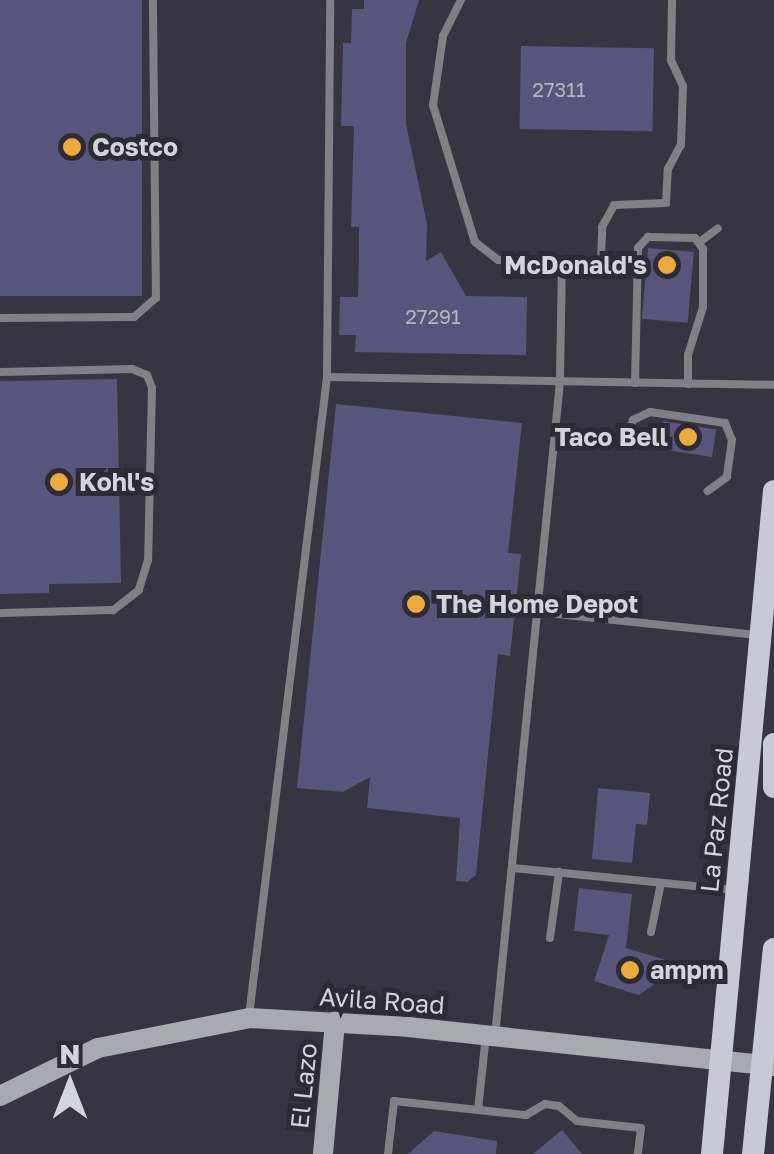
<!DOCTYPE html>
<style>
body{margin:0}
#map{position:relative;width:774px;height:1154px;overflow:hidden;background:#363541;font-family:"Golos Text",sans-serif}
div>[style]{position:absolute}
.building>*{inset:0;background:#58567c;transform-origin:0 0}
.lane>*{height:8px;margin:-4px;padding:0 4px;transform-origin:4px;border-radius:4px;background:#808086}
.secondary>*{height:20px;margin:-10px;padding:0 10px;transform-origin:10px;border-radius:10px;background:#a9a9b2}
.primary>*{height:22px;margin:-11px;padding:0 11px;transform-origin:11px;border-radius:11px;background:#c9c9d5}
.dots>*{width:28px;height:28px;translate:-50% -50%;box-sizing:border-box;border:5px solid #2c2b36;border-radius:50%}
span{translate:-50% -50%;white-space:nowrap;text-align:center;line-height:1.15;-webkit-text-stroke:10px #2c2b36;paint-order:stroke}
.number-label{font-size:20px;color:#b4b4c3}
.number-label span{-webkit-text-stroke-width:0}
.poi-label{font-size:25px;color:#d3d3db;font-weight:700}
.left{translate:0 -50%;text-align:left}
.right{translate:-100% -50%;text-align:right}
.street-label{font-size:25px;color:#d3d3db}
.north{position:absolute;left:20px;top:1034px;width:100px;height:100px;-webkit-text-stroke:8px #2c2b36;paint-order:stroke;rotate:0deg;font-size:28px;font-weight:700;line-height:40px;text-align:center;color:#d3d3db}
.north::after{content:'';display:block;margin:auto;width:35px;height:45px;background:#d3d3db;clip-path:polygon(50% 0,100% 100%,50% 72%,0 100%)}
</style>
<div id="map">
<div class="building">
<div style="left:0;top:0;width:142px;height:296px"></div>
<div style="clip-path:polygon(364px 0,419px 0,406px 43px,406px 124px,427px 224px,426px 261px,441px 252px,466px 296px,527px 297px,526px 355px,355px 352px,356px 335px,339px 335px,340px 297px,358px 297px,359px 256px,359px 227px,351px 227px,354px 126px,341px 126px,343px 43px,351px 43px,352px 9px,364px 9px)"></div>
<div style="left:521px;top:46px;width:133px;height:83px;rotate:1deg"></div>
<div style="left:648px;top:248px;width:46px;height:71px;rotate:5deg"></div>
<div style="clip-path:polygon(117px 379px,121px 583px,49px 584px,49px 593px,0 594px,0 381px)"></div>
<div style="clip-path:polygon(336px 404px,522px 423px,508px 553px,521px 554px,510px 656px,498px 654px,476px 875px,467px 882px,456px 881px,460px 818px,367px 808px,370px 777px,343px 792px,297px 788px)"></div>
<div style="left:663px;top:421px;width:54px;height:28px;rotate:9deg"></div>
<div style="clip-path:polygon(598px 788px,650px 793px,647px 825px,636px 824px,632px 863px,592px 859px)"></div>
<div style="clip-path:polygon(579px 888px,632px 894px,626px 948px,666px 960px,660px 980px,639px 995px,594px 981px,609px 935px,574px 931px)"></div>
<div style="clip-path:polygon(562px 1130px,582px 1154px,533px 1154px)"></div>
<div style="clip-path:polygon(434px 1131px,497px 1141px,496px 1154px,408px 1154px)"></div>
</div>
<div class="lane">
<div style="left:461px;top:0;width:40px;rotate:116.6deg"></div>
<div style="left:443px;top:36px;width:70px;rotate:98.2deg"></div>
<div style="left:433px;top:105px;width:143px;rotate:73deg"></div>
<div style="left:475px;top:242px;width:29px;rotate:38deg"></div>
<div style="left:498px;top:260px;width:64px;rotate:1.8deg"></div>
<div style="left:562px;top:262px;width:120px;rotate:91deg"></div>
<div style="left:560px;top:382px;width:657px;rotate:95.68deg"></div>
<div style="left:701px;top:241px;width:21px;rotate:-37deg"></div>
<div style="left:562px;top:262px;width:39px"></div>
<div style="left:601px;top:262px;width:35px;rotate:-88deg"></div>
<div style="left:602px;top:227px;width:25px;rotate:-61deg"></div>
<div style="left:614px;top:205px;width:52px;rotate:-2.2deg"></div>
<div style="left:666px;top:203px;width:34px;rotate:-87deg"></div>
<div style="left:668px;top:169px;width:27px;rotate:-62deg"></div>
<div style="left:681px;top:145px;width:59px;rotate:-88.1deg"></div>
<div style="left:683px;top:86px;width:29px;rotate:-115deg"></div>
<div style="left:671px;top:60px;width:60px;rotate:-89deg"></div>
<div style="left:0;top:318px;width:134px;rotate:-0.4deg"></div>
<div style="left:134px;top:317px;width:29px;rotate:-41deg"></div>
<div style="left:156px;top:298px;width:298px;rotate:-90.6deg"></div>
<div style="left:0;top:372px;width:132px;rotate:-1.3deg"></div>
<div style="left:132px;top:369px;width:16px;rotate:22deg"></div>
<div style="left:147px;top:375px;width:14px;rotate:69deg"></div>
<div style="left:152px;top:388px;width:172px;rotate:91.3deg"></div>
<div style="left:148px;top:560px;width:31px;rotate:107deg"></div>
<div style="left:139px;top:590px;width:33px;rotate:142deg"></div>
<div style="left:113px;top:610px;width:113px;rotate:178.5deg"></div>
<div style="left:327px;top:377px;width:447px;rotate:1deg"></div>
<div style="left:635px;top:383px;width:135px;rotate:-88.7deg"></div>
<div style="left:638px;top:248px;width:15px;rotate:-48deg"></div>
<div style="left:648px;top:237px;width:47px;rotate:1.2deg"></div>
<div style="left:695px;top:238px;width:14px;rotate:54deg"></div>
<div style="left:703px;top:249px;width:58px;rotate:90deg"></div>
<div style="left:703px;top:307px;width:50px;rotate:107.4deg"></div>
<div style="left:688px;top:355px;width:29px;rotate:90deg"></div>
<div style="left:628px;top:434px;width:15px;rotate:-70deg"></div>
<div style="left:633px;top:420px;width:19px;rotate:-25deg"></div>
<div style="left:650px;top:412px;width:76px;rotate:8.3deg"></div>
<div style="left:725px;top:423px;width:18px;rotate:68deg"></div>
<div style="left:732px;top:440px;width:37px;rotate:98deg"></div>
<div style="left:727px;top:477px;width:24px;rotate:144deg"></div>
<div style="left:538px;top:612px;width:220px;rotate:6deg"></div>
<div style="left:513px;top:868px;width:220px;rotate:5.7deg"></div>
<div style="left:651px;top:932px;width:50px;rotate:-78.5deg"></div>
<div style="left:550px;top:938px;width:67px;rotate:-82.2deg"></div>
<div style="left:249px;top:1016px;width:644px;rotate:-83.04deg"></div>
<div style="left:327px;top:377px;width:377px;rotate:-89.5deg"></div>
<div style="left:478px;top:1110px;width:75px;rotate:-83.9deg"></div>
<div style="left:388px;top:1154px;width:53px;rotate:-83.5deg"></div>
<div style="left:394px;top:1101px;width:133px;rotate:6.1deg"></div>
<div style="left:526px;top:1115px;width:22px;rotate:-30deg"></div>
<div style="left:545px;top:1104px;width:14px;rotate:8deg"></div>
<div style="left:559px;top:1106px;width:23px;rotate:40deg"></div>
<div style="left:577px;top:1121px;width:64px;rotate:6.2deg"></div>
<div style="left:641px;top:1128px;width:26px;rotate:97deg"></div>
</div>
<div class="secondary">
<div style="left:0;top:1096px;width:109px;rotate:-26.1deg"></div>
<div style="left:98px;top:1048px;width:154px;rotate:-11.2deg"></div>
<div style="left:249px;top:1018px;width:159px;rotate:3.2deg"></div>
<div style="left:408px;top:1027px;width:368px;rotate:6.1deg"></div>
<div style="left:323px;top:1154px;width:133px;rotate:-84.8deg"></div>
</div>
<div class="primary">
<div style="left:774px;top:744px;width:43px;rotate:90deg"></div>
<div style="left:712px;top:1154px;width:666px;rotate:-84.66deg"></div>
<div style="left:753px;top:1154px;width:206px;rotate:-84.2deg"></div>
</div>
<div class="dots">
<div style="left:72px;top:147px;background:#ebaa39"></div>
<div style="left:667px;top:265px;background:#ebaa39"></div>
<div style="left:688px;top:437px;background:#ebaa39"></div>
<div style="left:59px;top:482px;background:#ebaa39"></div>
<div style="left:416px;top:604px;background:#ebaa39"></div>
<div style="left:630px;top:970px;background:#ebaa39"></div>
</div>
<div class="number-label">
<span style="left:559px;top:89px">27311</span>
<span style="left:433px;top:316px">27291</span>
</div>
<div class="poi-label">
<span class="left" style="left:92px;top:147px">Costco</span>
<span class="right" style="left:647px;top:265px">McDonald's</span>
<span class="right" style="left:668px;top:437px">Taco Bell</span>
<span class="left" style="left:79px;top:482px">Kohl's</span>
<span class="left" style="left:436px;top:604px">The Home Depot</span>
<span class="left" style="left:650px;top:970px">ampm</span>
</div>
<div class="street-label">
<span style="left:717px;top:820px;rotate:-84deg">La Paz Road</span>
<span style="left:382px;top:1001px;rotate:4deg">Avila Road</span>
<span style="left:304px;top:1086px;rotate:-84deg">El Lazo</span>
</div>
<div class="north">N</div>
</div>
